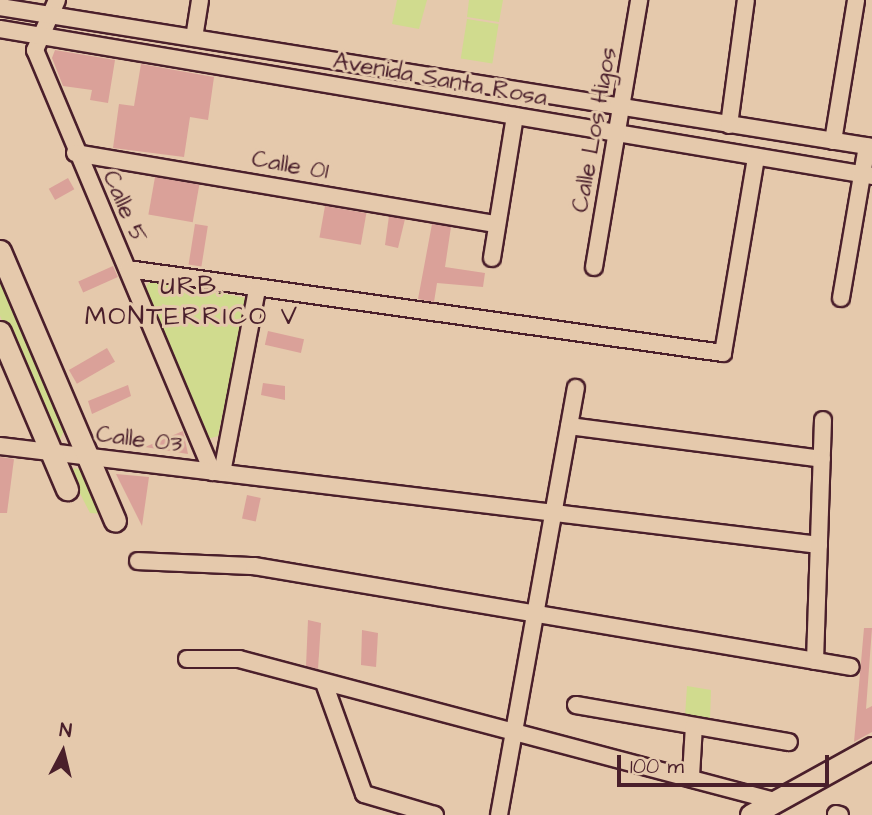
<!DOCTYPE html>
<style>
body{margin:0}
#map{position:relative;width:872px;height:815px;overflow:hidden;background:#e5c9ac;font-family:"Architects Daughter",sans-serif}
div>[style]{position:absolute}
.green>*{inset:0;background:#d0db8e;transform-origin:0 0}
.building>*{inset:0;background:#daa199;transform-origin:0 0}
.roads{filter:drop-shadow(2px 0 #4a1f2b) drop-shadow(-2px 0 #4a1f2b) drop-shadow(0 2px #4a1f2b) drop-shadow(0 -2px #4a1f2b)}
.minor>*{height:16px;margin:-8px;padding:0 8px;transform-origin:8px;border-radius:8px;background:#e5c9ac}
.tertiary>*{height:21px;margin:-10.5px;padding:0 10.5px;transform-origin:10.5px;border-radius:10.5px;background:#e5c9ac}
span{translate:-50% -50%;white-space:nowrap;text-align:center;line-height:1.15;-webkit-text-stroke:6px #e5c9ac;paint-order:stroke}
.street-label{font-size:24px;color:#4a1f2b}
.neighbourhood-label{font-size:26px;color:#4a1f2b;letter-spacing:2px}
.north{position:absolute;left:28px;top:717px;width:70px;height:70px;-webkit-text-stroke:5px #e5c9ac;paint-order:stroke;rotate:7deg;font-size:19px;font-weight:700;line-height:28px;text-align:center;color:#4a1f2b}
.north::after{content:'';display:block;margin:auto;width:24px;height:32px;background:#4a1f2b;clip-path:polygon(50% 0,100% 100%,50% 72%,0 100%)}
.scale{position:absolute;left:617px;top:755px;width:212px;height:32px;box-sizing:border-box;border:4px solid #4a1f2b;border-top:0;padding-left:9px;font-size:21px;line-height:24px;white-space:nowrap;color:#4a1f2b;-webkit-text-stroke:5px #e5c9ac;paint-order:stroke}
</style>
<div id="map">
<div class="green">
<div style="clip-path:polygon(397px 0,427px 0,419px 29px,392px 24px)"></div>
<div style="clip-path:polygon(469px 0,503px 0,499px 22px,467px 17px)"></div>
<div style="left:467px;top:19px;width:32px;height:40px;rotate:9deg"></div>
<div style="clip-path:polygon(0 280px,64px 431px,60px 439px,53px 437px,0 316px)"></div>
<div style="clip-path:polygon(150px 281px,247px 298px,218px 436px,207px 439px,144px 290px)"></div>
<div style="clip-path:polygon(74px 468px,83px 470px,104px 514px,90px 513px,70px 474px)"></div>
<div style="clip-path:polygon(687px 686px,711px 690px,710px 720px,685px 716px)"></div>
</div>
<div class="building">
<div style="clip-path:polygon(55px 50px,115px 60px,108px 103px,90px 100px,92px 90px,63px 86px,52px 58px)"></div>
<div style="clip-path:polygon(141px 64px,214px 77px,208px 120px,190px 117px,184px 157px,113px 148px,119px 104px,134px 106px)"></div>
<div style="left:155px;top:177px;width:45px;height:38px;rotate:10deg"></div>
<div style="left:68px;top:178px;width:13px;height:22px;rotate:61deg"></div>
<div style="left:325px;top:206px;width:42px;height:32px;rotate:10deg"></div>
<div style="clip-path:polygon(389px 216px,405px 219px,398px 248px,385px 245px)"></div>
<div style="left:195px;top:224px;width:13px;height:41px;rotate:9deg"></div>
<div style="clip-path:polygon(432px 224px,451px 227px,445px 267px,485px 273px,483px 287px,437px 283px,434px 302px,418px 299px)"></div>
<div style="left:113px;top:266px;width:12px;height:38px;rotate:66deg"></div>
<div style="left:268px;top:331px;width:37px;height:14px;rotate:13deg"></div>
<div style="left:107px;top:348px;width:16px;height:44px;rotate:60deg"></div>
<div style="clip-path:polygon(263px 383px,285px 386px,285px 400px,261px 395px)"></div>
<div style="clip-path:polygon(128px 385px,131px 396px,92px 414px,88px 401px)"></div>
<div style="clip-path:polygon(183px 431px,188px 454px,145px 447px)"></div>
<div style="clip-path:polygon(0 457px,14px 459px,7px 513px,0 513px)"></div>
<div style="clip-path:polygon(116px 474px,149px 477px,142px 526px)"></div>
<div style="left:247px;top:495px;width:14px;height:24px;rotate:12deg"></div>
<div style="clip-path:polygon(308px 620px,321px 623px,318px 669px,306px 666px)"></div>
<div style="clip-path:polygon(864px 628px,872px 628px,866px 709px,872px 706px,872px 732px,854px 742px)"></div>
<div style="clip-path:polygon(362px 630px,378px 633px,376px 667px,361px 665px)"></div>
</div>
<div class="roads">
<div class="minor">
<div style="left:57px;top:0;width:55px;rotate:113.7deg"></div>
<div style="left:35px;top:50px;width:458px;rotate:67.2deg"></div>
<div style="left:0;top:7px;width:883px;rotate:9.12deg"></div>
<div style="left:0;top:29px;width:884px;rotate:9.57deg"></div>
<div style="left:194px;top:38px;width:38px;rotate:-81deg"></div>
<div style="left:729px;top:125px;width:126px;rotate:-82.3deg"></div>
<div style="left:833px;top:141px;width:143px;rotate:-80.7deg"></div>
<div style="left:75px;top:153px;width:428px;rotate:9.6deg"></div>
<div style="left:492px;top:258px;width:144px;rotate:-80.8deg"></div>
<div style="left:594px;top:267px;width:271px;rotate:-80.4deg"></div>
<div style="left:128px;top:269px;width:601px;rotate:8.04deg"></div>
<div style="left:723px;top:353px;width:199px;rotate:-80.4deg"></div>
<div style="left:841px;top:298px;width:154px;rotate:-80.3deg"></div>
<div style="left:569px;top:426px;width:255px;rotate:7.4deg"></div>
<div style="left:0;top:446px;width:825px;rotate:6.89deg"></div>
<div style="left:222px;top:473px;width:187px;rotate:-79.2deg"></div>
<div style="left:138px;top:561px;width:116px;rotate:2.5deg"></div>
<div style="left:254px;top:566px;width:605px;rotate:9.6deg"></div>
<div style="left:187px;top:659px;width:52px"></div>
<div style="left:239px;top:659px;width:550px;rotate:14.84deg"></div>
<div style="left:815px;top:661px;width:241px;rotate:-88.1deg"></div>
<div style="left:324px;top:683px;width:118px;rotate:70.2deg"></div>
<div style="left:364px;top:794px;width:74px;rotate:16.5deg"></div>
<div style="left:576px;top:705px;width:216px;rotate:9.9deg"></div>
<div style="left:691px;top:776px;width:50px;rotate:-86.6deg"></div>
<div style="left:836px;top:814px;width:4px;rotate:14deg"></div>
<div style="left:499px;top:815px;width:434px;rotate:-79.8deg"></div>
</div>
<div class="tertiary">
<div style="left:0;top:251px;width:293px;rotate:66.9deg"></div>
<div style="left:0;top:332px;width:171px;rotate:66.9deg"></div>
<div style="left:751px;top:815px;width:138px;rotate:-29deg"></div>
</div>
</div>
<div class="street-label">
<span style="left:440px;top:80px;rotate:10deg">Avenida Santa Rosa</span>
<span style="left:595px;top:130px;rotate:-80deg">Calle Los Higos</span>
<span style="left:290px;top:166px;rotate:10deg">Calle 01</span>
<span style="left:124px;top:207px;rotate:66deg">Calle 5</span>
<span style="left:139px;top:440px;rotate:7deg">Calle 03</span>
</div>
<div class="neighbourhood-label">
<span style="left:192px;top:302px">URB.<br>MONTERRICO V</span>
</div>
<div class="north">N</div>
<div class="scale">100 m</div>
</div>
